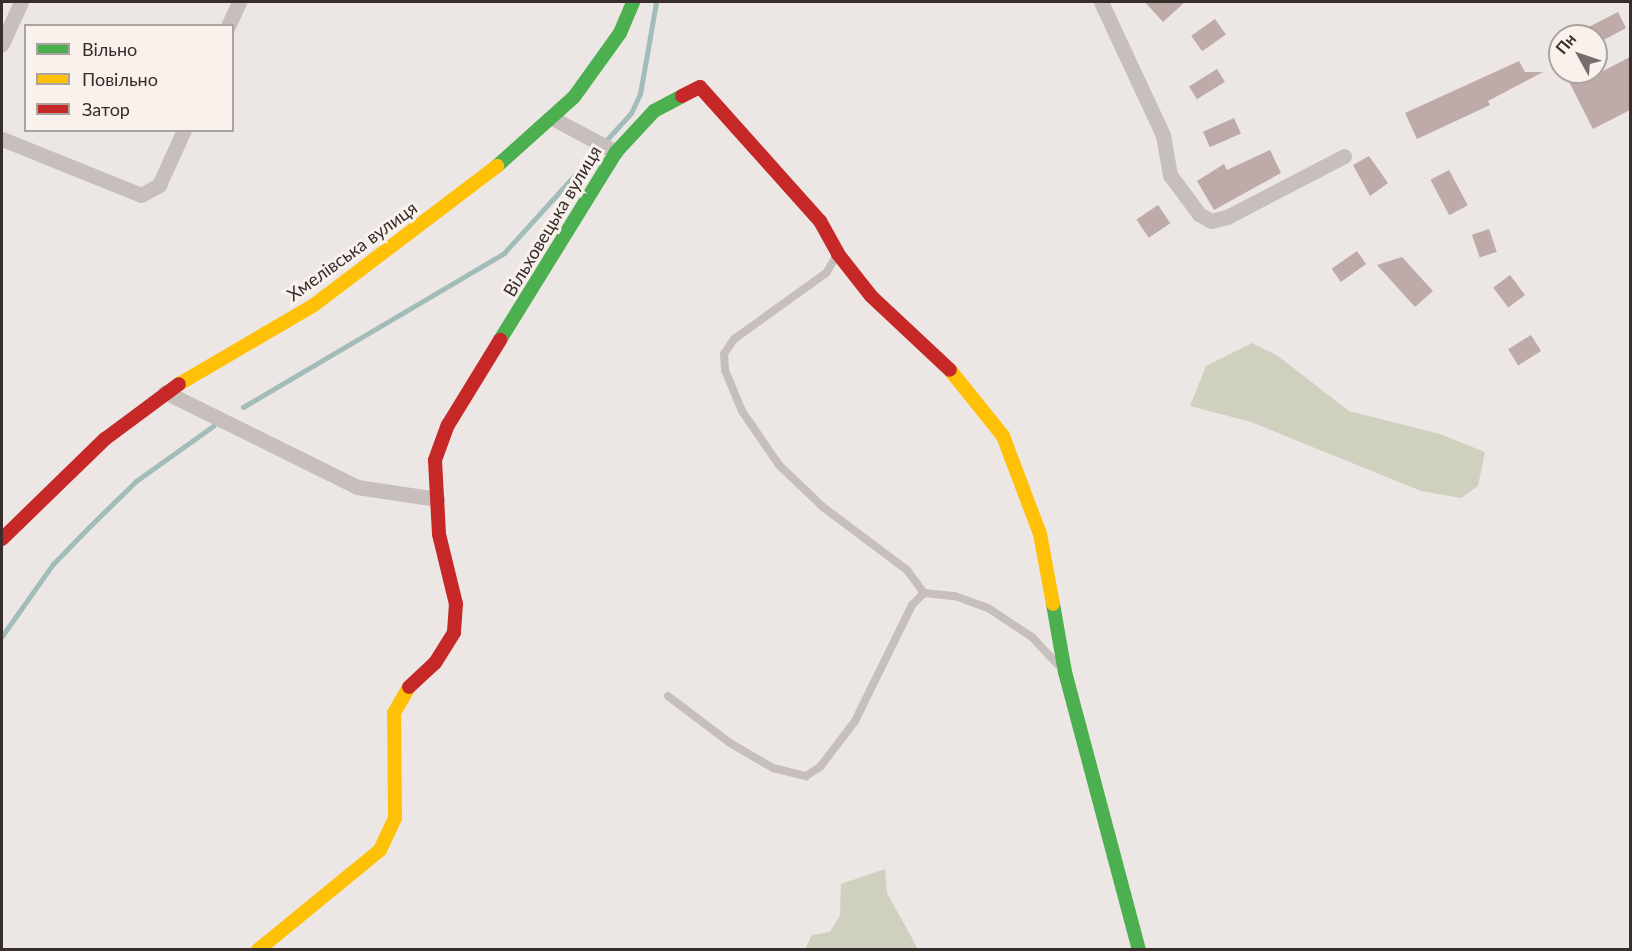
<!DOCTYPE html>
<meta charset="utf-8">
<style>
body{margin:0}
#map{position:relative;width:1632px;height:951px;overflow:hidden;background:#ece7e4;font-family:Lato,sans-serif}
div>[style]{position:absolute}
.green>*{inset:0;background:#d0d0bf}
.stream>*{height:5px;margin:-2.5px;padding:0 2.5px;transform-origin:2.5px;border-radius:2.5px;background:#a2bdb9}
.building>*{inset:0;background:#beaaa8;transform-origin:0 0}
.lane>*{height:8px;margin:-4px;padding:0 4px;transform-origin:4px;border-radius:4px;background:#c6bfbc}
.street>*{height:15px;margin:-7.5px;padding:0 7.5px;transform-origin:7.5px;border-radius:7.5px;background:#c6bfbc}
.fast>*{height:14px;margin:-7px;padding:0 7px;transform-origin:7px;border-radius:7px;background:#4caf50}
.slow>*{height:14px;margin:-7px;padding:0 7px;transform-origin:7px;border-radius:7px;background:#ffc107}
.jam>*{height:14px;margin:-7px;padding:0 7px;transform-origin:7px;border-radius:7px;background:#c62828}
span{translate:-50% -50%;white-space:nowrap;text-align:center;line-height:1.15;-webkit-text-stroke:6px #f8f1ec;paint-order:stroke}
.street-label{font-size:18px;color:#372d2b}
.frame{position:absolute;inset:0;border:3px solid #372d2b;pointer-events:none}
.legend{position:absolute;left:24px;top:24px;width:210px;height:108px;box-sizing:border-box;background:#f8f1ec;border:2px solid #aba39f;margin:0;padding:8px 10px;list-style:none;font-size:18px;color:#372d2b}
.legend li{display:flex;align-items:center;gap:12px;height:30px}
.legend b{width:30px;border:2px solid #aba39f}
.north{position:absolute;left:1548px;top:24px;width:60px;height:60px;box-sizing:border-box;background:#f8f1ec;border:2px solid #aba39f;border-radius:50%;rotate:310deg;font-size:16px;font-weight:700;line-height:24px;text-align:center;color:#372d2b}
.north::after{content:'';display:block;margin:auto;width:21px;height:27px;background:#766e6c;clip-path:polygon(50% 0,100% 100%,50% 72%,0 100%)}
</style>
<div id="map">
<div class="green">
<div style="clip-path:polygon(1252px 343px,1278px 356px,1349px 411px,1440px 434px,1485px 452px,1478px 486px,1461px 498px,1421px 491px,1251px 422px,1190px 406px,1206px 366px)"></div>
<div style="clip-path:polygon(885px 869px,887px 893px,918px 949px,805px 949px,812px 935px,830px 932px,840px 915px,841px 884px)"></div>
</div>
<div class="stream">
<div style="left:243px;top:407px;width:303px;rotate:-30.5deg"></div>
<div style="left:504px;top:253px;width:189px;rotate:-47.8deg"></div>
<div style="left:631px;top:113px;width:21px;rotate:-65deg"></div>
<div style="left:640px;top:94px;width:93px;rotate:-80.1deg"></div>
<div style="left:2px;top:636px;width:88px;rotate:-54.7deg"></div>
<div style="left:53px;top:564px;width:54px;rotate:-45.7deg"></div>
<div style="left:91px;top:525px;width:63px;rotate:-44.4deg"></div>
<div style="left:136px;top:481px;width:95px;rotate:-35.5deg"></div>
</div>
<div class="building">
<div style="clip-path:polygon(1145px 2px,1185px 2px,1163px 22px)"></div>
<div style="clip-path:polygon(1618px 12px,1626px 28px,1596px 44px,1596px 36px,1571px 36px)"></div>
<div style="left:1215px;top:19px;width:19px;height:29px;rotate:55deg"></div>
<div style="clip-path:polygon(1630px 57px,1630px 110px,1593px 129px,1564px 72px,1601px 72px)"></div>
<div style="clip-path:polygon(1519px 61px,1525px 72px,1543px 72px,1488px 101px,1490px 105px,1417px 139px,1405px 113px)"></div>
<div style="left:1217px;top:69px;width:15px;height:33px;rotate:58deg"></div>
<div style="left:1234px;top:118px;width:17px;height:34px;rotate:66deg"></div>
<div style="clip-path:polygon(1270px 150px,1281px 173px,1214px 210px,1197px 181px,1224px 164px,1227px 170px)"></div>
<div style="clip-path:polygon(1369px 156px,1388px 183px,1370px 196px,1353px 165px)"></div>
<div style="left:1449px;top:170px;width:40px;height:21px;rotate:62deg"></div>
<div style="left:1158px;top:205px;width:22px;height:26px;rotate:56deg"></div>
<div style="left:1489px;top:229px;width:24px;height:18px;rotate:71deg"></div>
<div style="left:1357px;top:251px;width:16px;height:31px;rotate:55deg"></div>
<div style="clip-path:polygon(1402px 257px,1433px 291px,1415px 307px,1377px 265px)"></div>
<div style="left:1510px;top:275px;width:25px;height:21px;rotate:53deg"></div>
<div style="left:1531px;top:335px;width:19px;height:27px;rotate:58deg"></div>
</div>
<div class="lane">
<div style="left:837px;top:255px;width:21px;rotate:121deg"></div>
<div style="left:826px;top:273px;width:113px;rotate:144.3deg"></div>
<div style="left:734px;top:339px;width:18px;rotate:124deg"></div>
<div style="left:724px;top:354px;width:16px;rotate:86deg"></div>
<div style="left:725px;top:370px;width:44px;rotate:67.5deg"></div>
<div style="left:742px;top:411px;width:65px;rotate:55.6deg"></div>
<div style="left:779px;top:465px;width:61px;rotate:43.7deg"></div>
<div style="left:823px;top:507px;width:105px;rotate:36.9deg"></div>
<div style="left:907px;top:570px;width:29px;rotate:54deg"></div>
<div style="left:668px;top:696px;width:78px;rotate:37.2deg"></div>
<div style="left:730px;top:743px;width:50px;rotate:30.2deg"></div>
<div style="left:773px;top:768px;width:34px;rotate:14deg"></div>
<div style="left:806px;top:776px;width:17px;rotate:-33deg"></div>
<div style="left:820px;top:767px;width:58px;rotate:-52.7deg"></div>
<div style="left:855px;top:721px;width:129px;rotate:-63.8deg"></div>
<div style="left:912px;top:605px;width:17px;rotate:-45deg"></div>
<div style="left:924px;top:593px;width:31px;rotate:6deg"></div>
<div style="left:955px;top:596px;width:35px;rotate:20deg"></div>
<div style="left:988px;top:608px;width:53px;rotate:33.4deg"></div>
<div style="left:1032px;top:637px;width:37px;rotate:47deg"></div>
</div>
<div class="street">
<div style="left:1101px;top:2px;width:147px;rotate:65deg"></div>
<div style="left:1163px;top:135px;width:41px;rotate:80.1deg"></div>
<div style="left:1170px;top:175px;width:49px;rotate:53.4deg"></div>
<div style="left:1199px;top:214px;width:14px;rotate:30deg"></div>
<div style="left:1211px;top:221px;width:16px;rotate:-14deg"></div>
<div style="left:1227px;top:217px;width:132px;rotate:-27.5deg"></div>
<div style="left:228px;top:26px;width:26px;rotate:-65deg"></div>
<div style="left:2px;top:44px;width:46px;rotate:-65.7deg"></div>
<div style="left:554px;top:119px;width:70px;rotate:28deg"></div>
<div style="left:2px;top:139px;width:150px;rotate:21.9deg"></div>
<div style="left:141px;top:195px;width:21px;rotate:-29deg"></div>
<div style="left:159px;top:185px;width:60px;rotate:-65.6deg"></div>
<div style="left:165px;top:392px;width:214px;rotate:26.3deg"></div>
<div style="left:357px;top:487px;width:81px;rotate:8.5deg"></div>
</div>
<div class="fast">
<div style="left:497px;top:166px;width:103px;rotate:-41.9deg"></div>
<div style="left:574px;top:97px;width:79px;rotate:-54.3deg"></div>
<div style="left:620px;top:33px;width:34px;rotate:-67deg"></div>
<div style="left:500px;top:340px;width:221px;rotate:-58.3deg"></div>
<div style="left:616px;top:152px;width:56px;rotate:-47.2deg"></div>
<div style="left:654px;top:111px;width:32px;rotate:-28deg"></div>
<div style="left:1053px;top:604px;width:69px;rotate:80deg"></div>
<div style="left:1065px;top:672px;width:288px;rotate:75.1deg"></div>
</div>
<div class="slow">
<div style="left:950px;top:370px;width:85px;rotate:51.2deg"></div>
<div style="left:1003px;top:436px;width:105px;rotate:69.3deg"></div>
<div style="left:1040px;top:534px;width:71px;rotate:79.5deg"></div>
<div style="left:179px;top:384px;width:156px;rotate:-30.3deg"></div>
<div style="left:314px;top:305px;width:230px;rotate:-37.2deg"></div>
<div style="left:258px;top:950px;width:158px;rotate:-39.3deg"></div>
<div style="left:380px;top:850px;width:35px;rotate:-65deg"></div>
<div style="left:395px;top:818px;width:105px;rotate:-90.5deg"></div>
<div style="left:394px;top:713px;width:30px;rotate:-60deg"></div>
</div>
<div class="jam">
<div style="left:682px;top:96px;width:20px;rotate:-27deg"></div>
<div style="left:700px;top:87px;width:180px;rotate:48.2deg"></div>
<div style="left:820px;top:221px;width:38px;rotate:61deg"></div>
<div style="left:838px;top:254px;width:53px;rotate:51.8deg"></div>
<div style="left:871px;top:296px;width:108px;rotate:43.1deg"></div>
<div style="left:2px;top:539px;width:144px;rotate:-44.2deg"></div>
<div style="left:105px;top:439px;width:92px;rotate:-36.6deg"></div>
<div style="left:409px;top:687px;width:35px;rotate:-43deg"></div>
<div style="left:435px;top:663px;width:36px;rotate:-58deg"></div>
<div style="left:454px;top:632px;width:28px;rotate:-86deg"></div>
<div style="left:456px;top:604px;width:72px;rotate:-103.7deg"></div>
<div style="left:439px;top:534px;width:74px;rotate:-93.1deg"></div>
<div style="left:435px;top:460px;width:37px;rotate:-70deg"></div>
<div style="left:448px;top:425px;width:100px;rotate:-58.5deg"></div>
</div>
<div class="street-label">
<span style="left:552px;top:221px;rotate:-59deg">Вільховецька вулиця</span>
<span style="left:352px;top:251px;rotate:-36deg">Хмелівська вулиця</span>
</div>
<div class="frame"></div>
<ul class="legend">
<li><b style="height:8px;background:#4caf50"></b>Вільно</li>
<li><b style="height:8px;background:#ffc107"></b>Повільно</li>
<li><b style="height:8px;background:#c62828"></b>Затор</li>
</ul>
<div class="north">Пн</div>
</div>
